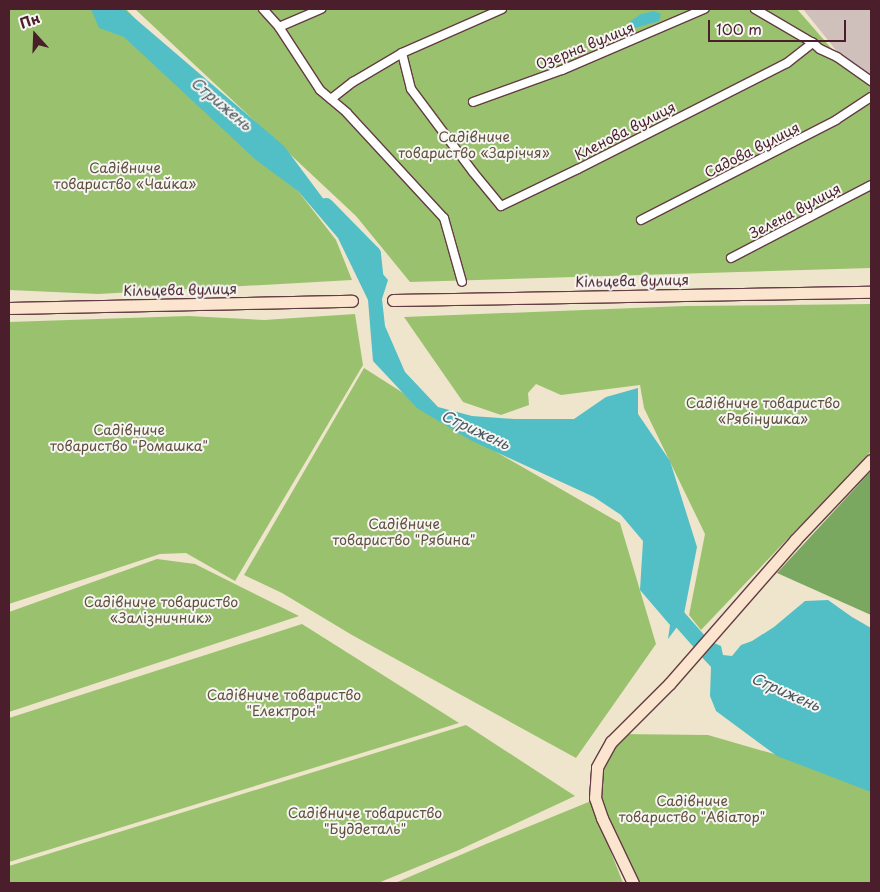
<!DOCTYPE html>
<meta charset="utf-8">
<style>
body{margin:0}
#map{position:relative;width:880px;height:892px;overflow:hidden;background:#efe5cc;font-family:"Playpen Sans",sans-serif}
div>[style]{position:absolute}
.industrial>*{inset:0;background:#d0c0bc}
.green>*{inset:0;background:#9ac26e}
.forest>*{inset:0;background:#7ba861}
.water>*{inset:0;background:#51bfc5}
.river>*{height:16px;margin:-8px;padding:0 8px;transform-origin:8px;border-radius:8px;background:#51bfc5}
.roads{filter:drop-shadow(1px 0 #633d43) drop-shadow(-1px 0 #633d43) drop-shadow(0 1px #633d43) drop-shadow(0 -1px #633d43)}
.street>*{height:8px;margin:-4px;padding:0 4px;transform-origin:4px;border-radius:4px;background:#fff}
.secondary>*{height:11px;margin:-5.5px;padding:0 5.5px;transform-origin:5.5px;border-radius:5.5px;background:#fbe5cf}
span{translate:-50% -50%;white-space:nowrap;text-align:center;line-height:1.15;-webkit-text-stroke:4px #f6f6f2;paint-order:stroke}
.street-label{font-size:14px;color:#4a1f2b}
.park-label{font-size:14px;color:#62503f}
.water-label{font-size:15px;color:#4c5761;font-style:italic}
.frame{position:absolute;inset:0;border:10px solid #4a1f2b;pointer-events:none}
.north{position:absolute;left:10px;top:10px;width:50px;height:50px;-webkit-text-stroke:4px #f6f6f2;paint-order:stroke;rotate:340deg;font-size:14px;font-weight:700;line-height:20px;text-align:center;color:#4a1f2b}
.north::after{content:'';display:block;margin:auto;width:18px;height:22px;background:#4a1f2b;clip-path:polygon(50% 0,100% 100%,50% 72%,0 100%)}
.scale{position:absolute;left:708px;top:20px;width:138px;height:22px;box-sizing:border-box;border:2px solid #4a1f2b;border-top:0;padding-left:6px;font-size:15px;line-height:18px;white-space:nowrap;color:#4a1f2b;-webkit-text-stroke:4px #f6f6f2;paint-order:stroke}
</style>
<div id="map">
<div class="industrial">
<div style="clip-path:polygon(803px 9px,871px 9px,871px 75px,839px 54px)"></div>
</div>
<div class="green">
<div style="clip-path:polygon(9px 9px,126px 9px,298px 191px,336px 240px,352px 280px,98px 294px,9px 290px)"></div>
<div style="clip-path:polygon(135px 9px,797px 9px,838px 56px,871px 77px,871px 268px,410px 282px,356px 216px)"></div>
<div style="clip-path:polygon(871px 304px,871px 451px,701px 630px,689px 615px,705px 534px,644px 408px,640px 385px,561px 395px,536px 384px,528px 393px,529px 405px,501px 415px,463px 402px,404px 317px,685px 306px)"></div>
<div style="clip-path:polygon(355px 314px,363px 365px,235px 581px,186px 553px,160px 554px,9px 604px,9px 322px,188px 316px,264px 320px)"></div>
<div style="clip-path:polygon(364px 368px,491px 449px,620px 523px,656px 644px,576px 758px,352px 635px,282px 593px,244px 575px)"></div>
<div style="clip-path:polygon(157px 559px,195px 564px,299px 616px,9px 712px,9px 612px)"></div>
<div style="clip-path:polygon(302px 624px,459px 723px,9px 862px,9px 718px)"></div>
<div style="clip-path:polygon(466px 725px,575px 796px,459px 850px,378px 883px,9px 883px,9px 866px)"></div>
<div style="clip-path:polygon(619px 734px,708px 735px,871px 782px,871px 883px,633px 883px,612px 838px,595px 781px)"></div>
<div style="clip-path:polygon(591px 801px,623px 883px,395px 883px,486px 844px)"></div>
</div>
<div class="forest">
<div style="clip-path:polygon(871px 471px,871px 615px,777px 573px)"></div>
</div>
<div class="water">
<div style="clip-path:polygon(91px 9px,124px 9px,284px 146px,357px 244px,388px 280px,382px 299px,385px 326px,405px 372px,438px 407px,472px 416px,514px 419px,574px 419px,606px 397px,638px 388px,638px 414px,670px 461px,697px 547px,683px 619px,668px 639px,670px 625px,640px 590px,643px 541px,621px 515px,594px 497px,470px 440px,417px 408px,373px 361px,368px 300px,338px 238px,298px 191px,256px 160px,124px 37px,99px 28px)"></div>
<div style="clip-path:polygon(654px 11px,661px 14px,659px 21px,635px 28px,629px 22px,641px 14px)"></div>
<div style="clip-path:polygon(828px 600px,852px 617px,871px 628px,871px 792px,777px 756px,716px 711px,710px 696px,711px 667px,701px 656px,714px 643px,721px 646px,723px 655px,732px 656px,741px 645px,752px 641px,774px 627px,805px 601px)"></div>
</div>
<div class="river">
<div style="left:326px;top:206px;width:67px;rotate:45.6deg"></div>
<div style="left:373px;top:254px;width:31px;rotate:84deg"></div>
<div style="left:668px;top:606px;width:68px;rotate:48.6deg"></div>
</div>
<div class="roads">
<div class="street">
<div style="left:263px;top:9px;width:24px;rotate:48deg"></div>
<div style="left:279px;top:27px;width:75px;rotate:56.9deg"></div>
<div style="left:320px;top:90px;width:35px;rotate:40deg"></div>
<div style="left:347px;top:113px;width:143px;rotate:47.3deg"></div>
<div style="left:444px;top:218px;width:66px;rotate:74.3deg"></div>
<div style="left:755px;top:9px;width:67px;rotate:30.4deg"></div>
<div style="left:813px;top:43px;width:9px;rotate:41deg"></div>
<div style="left:820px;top:49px;width:19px;rotate:25deg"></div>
<div style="left:837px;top:57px;width:42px;rotate:35.2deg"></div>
<div style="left:279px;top:27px;width:46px;rotate:-23.2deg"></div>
<div style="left:402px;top:53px;width:37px;rotate:76deg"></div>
<div style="left:411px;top:89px;width:104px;rotate:53.2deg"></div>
<div style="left:473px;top:172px;width:44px;rotate:50.5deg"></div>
<div style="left:501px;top:206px;width:85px;rotate:-25.7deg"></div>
<div style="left:578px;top:169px;width:234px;rotate:-26.9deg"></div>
<div style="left:787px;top:63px;width:33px;rotate:-38deg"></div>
<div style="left:331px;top:99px;width:28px;rotate:-38deg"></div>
<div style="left:353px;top:82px;width:57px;rotate:-30.6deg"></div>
<div style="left:402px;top:53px;width:109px;rotate:-23.7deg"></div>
<div style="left:473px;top:102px;width:95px;rotate:-19.8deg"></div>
<div style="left:562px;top:70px;width:155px;rotate:-23.2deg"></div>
<div style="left:641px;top:220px;width:219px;rotate:-27.1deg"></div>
<div style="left:836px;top:120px;width:42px;rotate:-33.3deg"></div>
<div style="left:731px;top:258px;width:158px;rotate:-27.5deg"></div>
</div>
<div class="secondary">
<div style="left:393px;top:300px;width:478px;rotate:-1deg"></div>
<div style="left:9px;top:308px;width:343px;rotate:-1.2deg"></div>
<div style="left:633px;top:883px;width:72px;rotate:-115.5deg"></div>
<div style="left:602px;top:818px;width:21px;rotate:-109deg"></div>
<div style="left:595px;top:798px;width:31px;rotate:-86deg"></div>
<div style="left:597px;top:767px;width:29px;rotate:-61deg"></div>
<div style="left:611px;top:742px;width:83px;rotate:-45deg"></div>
<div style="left:670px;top:683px;width:190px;rotate:-48.8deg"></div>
<div style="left:795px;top:540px;width:110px;rotate:-46.5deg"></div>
</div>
</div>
<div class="street-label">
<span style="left:585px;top:46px;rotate:-22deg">Озерна вулиця</span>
<span style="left:625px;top:131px;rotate:-27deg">Кленова вулиця</span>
<span style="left:752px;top:150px;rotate:-27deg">Садова вулиця</span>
<span style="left:795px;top:211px;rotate:-28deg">Зелена вулиця</span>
<span style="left:632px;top:281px;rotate:-1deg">Кільцева вулиця</span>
<span style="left:180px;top:290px;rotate:-1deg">Кільцева вулиця</span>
</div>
<div class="park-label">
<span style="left:474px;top:145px">Садівниче<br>товариство «Заріччя»</span>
<span style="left:125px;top:176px">Садівниче<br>товариство «Чайка»</span>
<span style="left:763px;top:411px">Садівниче товариство<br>«Рябінушка»</span>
<span style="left:129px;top:438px">Садівниче<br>товариство "Ромашка"</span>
<span style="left:404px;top:532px">Садівниче<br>товариство "Рябина"</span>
<span style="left:161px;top:610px">Садівниче товариство<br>«Залізничник»</span>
<span style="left:284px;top:703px">Садівниче товариство<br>"Електрон"</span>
<span style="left:692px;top:809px">Садівниче<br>товариство "Авіатор"</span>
<span style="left:365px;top:821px">Садівниче товариство<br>"Буддеталь"</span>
</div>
<div class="water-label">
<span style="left:222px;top:103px;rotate:40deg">Стрижень</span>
<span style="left:476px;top:429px;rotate:25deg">Стрижень</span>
<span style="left:786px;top:691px;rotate:24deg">Стрижень</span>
</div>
<div class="frame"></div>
<div class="north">Пн</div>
<div class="scale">100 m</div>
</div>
